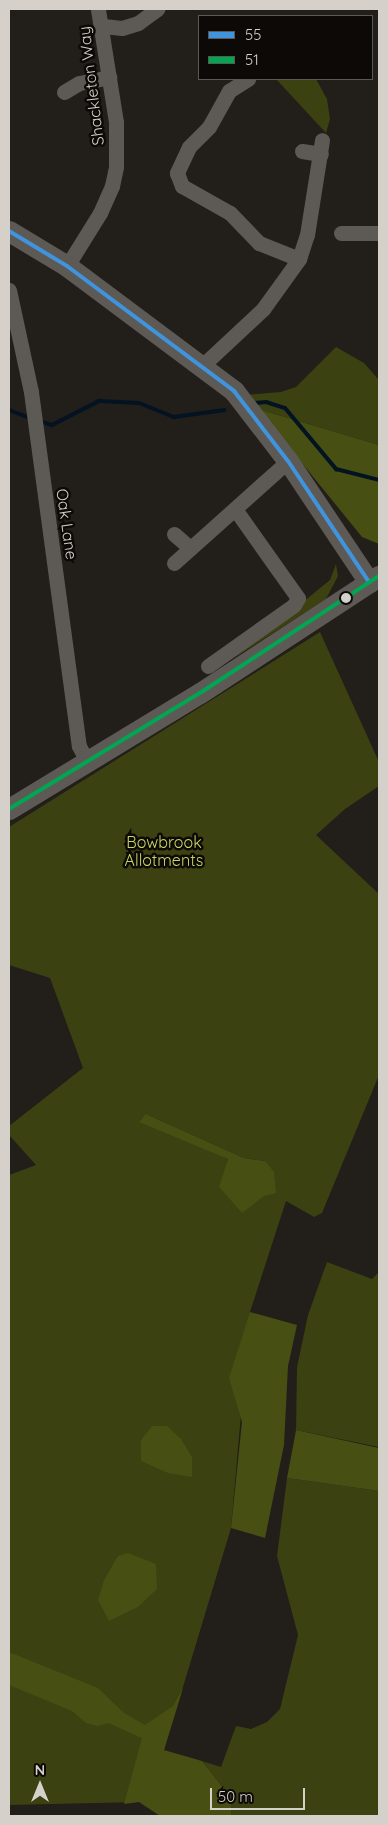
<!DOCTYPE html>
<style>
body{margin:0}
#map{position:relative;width:388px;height:1825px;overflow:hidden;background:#221e1a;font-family:Quicksand,sans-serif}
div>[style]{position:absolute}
.green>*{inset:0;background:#3b4110}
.forest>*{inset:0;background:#474f12}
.stream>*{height:4px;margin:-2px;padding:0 2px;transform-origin:2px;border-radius:2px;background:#031322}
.street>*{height:15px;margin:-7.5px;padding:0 7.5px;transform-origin:7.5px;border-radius:7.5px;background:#5d5a56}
.secondary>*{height:21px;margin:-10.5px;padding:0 10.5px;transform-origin:10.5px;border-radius:10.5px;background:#5d5a56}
.bus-1>*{height:4px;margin:-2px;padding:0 2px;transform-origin:2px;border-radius:2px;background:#4094de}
.bus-2>*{height:4px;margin:-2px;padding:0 2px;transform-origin:2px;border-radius:2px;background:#00a651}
.dots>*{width:14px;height:14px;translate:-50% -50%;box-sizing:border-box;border:2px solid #0c0906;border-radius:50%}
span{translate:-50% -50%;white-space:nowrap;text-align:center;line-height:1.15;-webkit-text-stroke:5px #0c0906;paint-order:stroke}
.street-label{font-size:16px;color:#d5d0ca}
.park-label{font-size:16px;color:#c4d862}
.frame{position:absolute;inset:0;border:10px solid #d5d0ca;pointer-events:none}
.legend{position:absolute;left:198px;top:15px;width:175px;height:65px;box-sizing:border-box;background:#0c0906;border:1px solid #5c5954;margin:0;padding:6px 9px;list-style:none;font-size:15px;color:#d5d0ca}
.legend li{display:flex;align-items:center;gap:10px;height:25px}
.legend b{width:25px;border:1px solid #5c5954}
.north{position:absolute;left:15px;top:1760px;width:50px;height:50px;-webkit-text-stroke:4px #0c0906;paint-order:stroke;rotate:0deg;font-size:14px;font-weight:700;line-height:20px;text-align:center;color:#d5d0ca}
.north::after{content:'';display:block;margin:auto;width:18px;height:22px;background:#d5d0ca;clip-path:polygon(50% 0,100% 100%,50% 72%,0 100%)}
.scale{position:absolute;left:210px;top:1788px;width:95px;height:22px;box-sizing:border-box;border:2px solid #d5d0ca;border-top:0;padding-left:6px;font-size:15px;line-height:18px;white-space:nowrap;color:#d5d0ca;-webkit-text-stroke:4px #0c0906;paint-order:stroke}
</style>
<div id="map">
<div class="green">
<div style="clip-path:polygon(276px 79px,316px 79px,327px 99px,330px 119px,326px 133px)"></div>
<div style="clip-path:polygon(336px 347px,364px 363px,379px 380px,379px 445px,258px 409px,245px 395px,281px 392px,296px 387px)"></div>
<div style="clip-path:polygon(336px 564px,338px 576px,326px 599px,234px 658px,330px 580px)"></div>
<div style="clip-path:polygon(evenodd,320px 632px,379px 762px,379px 786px,345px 809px,316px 835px,379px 894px,379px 1075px,322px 1213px,314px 1217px,286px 1201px,250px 1312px,231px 1528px,164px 1750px,139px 1802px,9px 1805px,9px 1175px,36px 1165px,9px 1135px,9px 1126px,83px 1068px,50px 978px,9px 965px,9px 827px,320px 632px,146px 1114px,244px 1158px,265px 1161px,226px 1166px,228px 1159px,146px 1114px)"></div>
<div style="clip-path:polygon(327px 1262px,372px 1279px,379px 1272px,379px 1447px,296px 1430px,297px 1367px,308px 1315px)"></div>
<div style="clip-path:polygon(287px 1478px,379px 1491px,379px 1816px,231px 1816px,232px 1799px,202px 1761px,221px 1767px,236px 1726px,251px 1729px,267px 1722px,280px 1709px,298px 1635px,277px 1556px)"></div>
</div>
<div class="forest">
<div style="clip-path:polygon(258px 409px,379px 445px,379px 544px,362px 537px)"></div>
<div style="clip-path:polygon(146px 1114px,244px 1158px,265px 1161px,274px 1172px,276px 1193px,264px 1196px,242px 1213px,219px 1187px,228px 1159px,139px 1122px)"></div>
<div style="clip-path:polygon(250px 1312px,297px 1325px,288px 1366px,284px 1445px,265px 1538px,231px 1528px,242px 1422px,229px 1378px)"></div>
<div style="clip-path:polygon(152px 1426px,167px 1426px,181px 1439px,192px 1457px,192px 1477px,168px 1473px,141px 1461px,141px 1440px)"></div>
<div style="clip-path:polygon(296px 1430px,379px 1448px,379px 1491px,287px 1478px)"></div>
<div style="clip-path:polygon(128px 1553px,156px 1564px,157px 1589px,138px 1607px,109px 1621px,98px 1600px,104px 1580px,118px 1556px)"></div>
<div style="clip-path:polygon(9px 1652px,98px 1688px,124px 1713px,145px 1725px,173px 1706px,183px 1688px,164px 1750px,202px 1761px,232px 1799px,231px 1816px,160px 1816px,139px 1802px,124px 1804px,142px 1738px,108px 1723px,98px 1726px,86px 1723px,72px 1711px,9px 1685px)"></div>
</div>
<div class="stream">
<div style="left:255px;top:403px;width:11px;rotate:-5deg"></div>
<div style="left:266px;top:402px;width:20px;rotate:18deg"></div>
<div style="left:285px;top:408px;width:80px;rotate:50.1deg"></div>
<div style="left:336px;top:469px;width:44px;rotate:14.3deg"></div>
<div style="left:9px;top:410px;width:22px;rotate:21deg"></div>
<div style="left:39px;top:421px;width:14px;rotate:17deg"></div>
<div style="left:52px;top:425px;width:53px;rotate:-27.1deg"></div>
<div style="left:99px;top:401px;width:40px;rotate:2.9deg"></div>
<div style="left:139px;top:403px;width:38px;rotate:22deg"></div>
<div style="left:174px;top:417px;width:51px;rotate:-7.8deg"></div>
</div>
<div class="street">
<div style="left:103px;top:26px;width:19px;rotate:6deg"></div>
<div style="left:122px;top:28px;width:17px;rotate:-17deg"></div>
<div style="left:138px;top:23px;width:24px;rotate:-36deg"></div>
<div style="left:248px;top:79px;width:22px;rotate:148deg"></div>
<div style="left:229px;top:91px;width:41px;rotate:119.1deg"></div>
<div style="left:209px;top:127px;width:28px;rotate:135deg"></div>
<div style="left:189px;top:147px;width:29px;rotate:115deg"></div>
<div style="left:177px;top:173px;width:14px;rotate:69deg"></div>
<div style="left:182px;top:186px;width:55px;rotate:29.4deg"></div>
<div style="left:230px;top:213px;width:42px;rotate:46deg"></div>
<div style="left:259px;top:243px;width:43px;rotate:21.8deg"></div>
<div style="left:64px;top:92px;width:17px;rotate:-31deg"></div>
<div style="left:79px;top:83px;width:31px;rotate:-11deg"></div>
<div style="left:302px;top:151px;width:19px;rotate:9deg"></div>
<div style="left:341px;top:233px;width:38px"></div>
<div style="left:67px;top:266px;width:62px;rotate:-58.1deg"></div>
<div style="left:100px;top:213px;width:30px;rotate:-66deg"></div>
<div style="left:112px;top:186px;width:19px;rotate:-78deg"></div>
<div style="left:116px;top:167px;width:45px;rotate:-90deg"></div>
<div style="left:116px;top:122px;width:114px;rotate:-99.1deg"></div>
<div style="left:9px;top:290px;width:104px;rotate:77.8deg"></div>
<div style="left:31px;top:392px;width:357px;rotate:82.3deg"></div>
<div style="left:79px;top:746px;width:19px;rotate:62deg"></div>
<div style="left:203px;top:365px;width:82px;rotate:-43deg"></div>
<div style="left:263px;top:309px;width:62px;rotate:-54.2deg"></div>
<div style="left:299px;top:259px;width:25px;rotate:-72deg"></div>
<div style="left:307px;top:235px;width:96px;rotate:-81deg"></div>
<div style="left:174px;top:534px;width:20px;rotate:41deg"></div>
<div style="left:174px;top:563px;width:153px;rotate:-41.8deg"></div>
<div style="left:208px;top:666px;width:105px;rotate:-35.3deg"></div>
<div style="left:294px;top:605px;width:8px;rotate:-60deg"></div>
<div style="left:298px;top:598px;width:109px;rotate:-125.3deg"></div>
</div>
<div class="secondary">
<div style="left:9px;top:231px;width:68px;rotate:31.1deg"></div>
<div style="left:67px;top:266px;width:209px;rotate:36.8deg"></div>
<div style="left:234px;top:391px;width:88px;rotate:52.4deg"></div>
<div style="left:288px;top:461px;width:146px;rotate:56.2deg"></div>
<div style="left:9px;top:809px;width:223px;rotate:-31.3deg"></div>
<div style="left:200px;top:693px;width:214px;rotate:-33.2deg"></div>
</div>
<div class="bus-1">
<div style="left:9px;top:231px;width:68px;rotate:31.1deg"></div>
<div style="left:67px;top:266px;width:209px;rotate:36.8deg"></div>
<div style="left:234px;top:391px;width:88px;rotate:52.4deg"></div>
<div style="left:288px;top:461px;width:146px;rotate:56.2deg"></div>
</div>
<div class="bus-2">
<div style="left:9px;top:809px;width:223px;rotate:-31.3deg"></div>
<div style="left:200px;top:693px;width:214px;rotate:-33.2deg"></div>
</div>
<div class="dots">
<div style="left:346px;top:598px;background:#d5d0ca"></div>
</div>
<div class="street-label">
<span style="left:91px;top:86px;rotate:-97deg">Shackleton Way</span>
<span style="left:67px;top:524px;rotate:82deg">Oak Lane</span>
</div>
<div class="park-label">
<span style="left:164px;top:851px">Bowbrook<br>Allotments</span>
</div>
<div class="frame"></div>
<ul class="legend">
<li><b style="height:6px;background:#4094de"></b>55</li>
<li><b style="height:6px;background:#00a651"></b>51</li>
</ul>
<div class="north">N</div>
<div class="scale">50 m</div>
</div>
